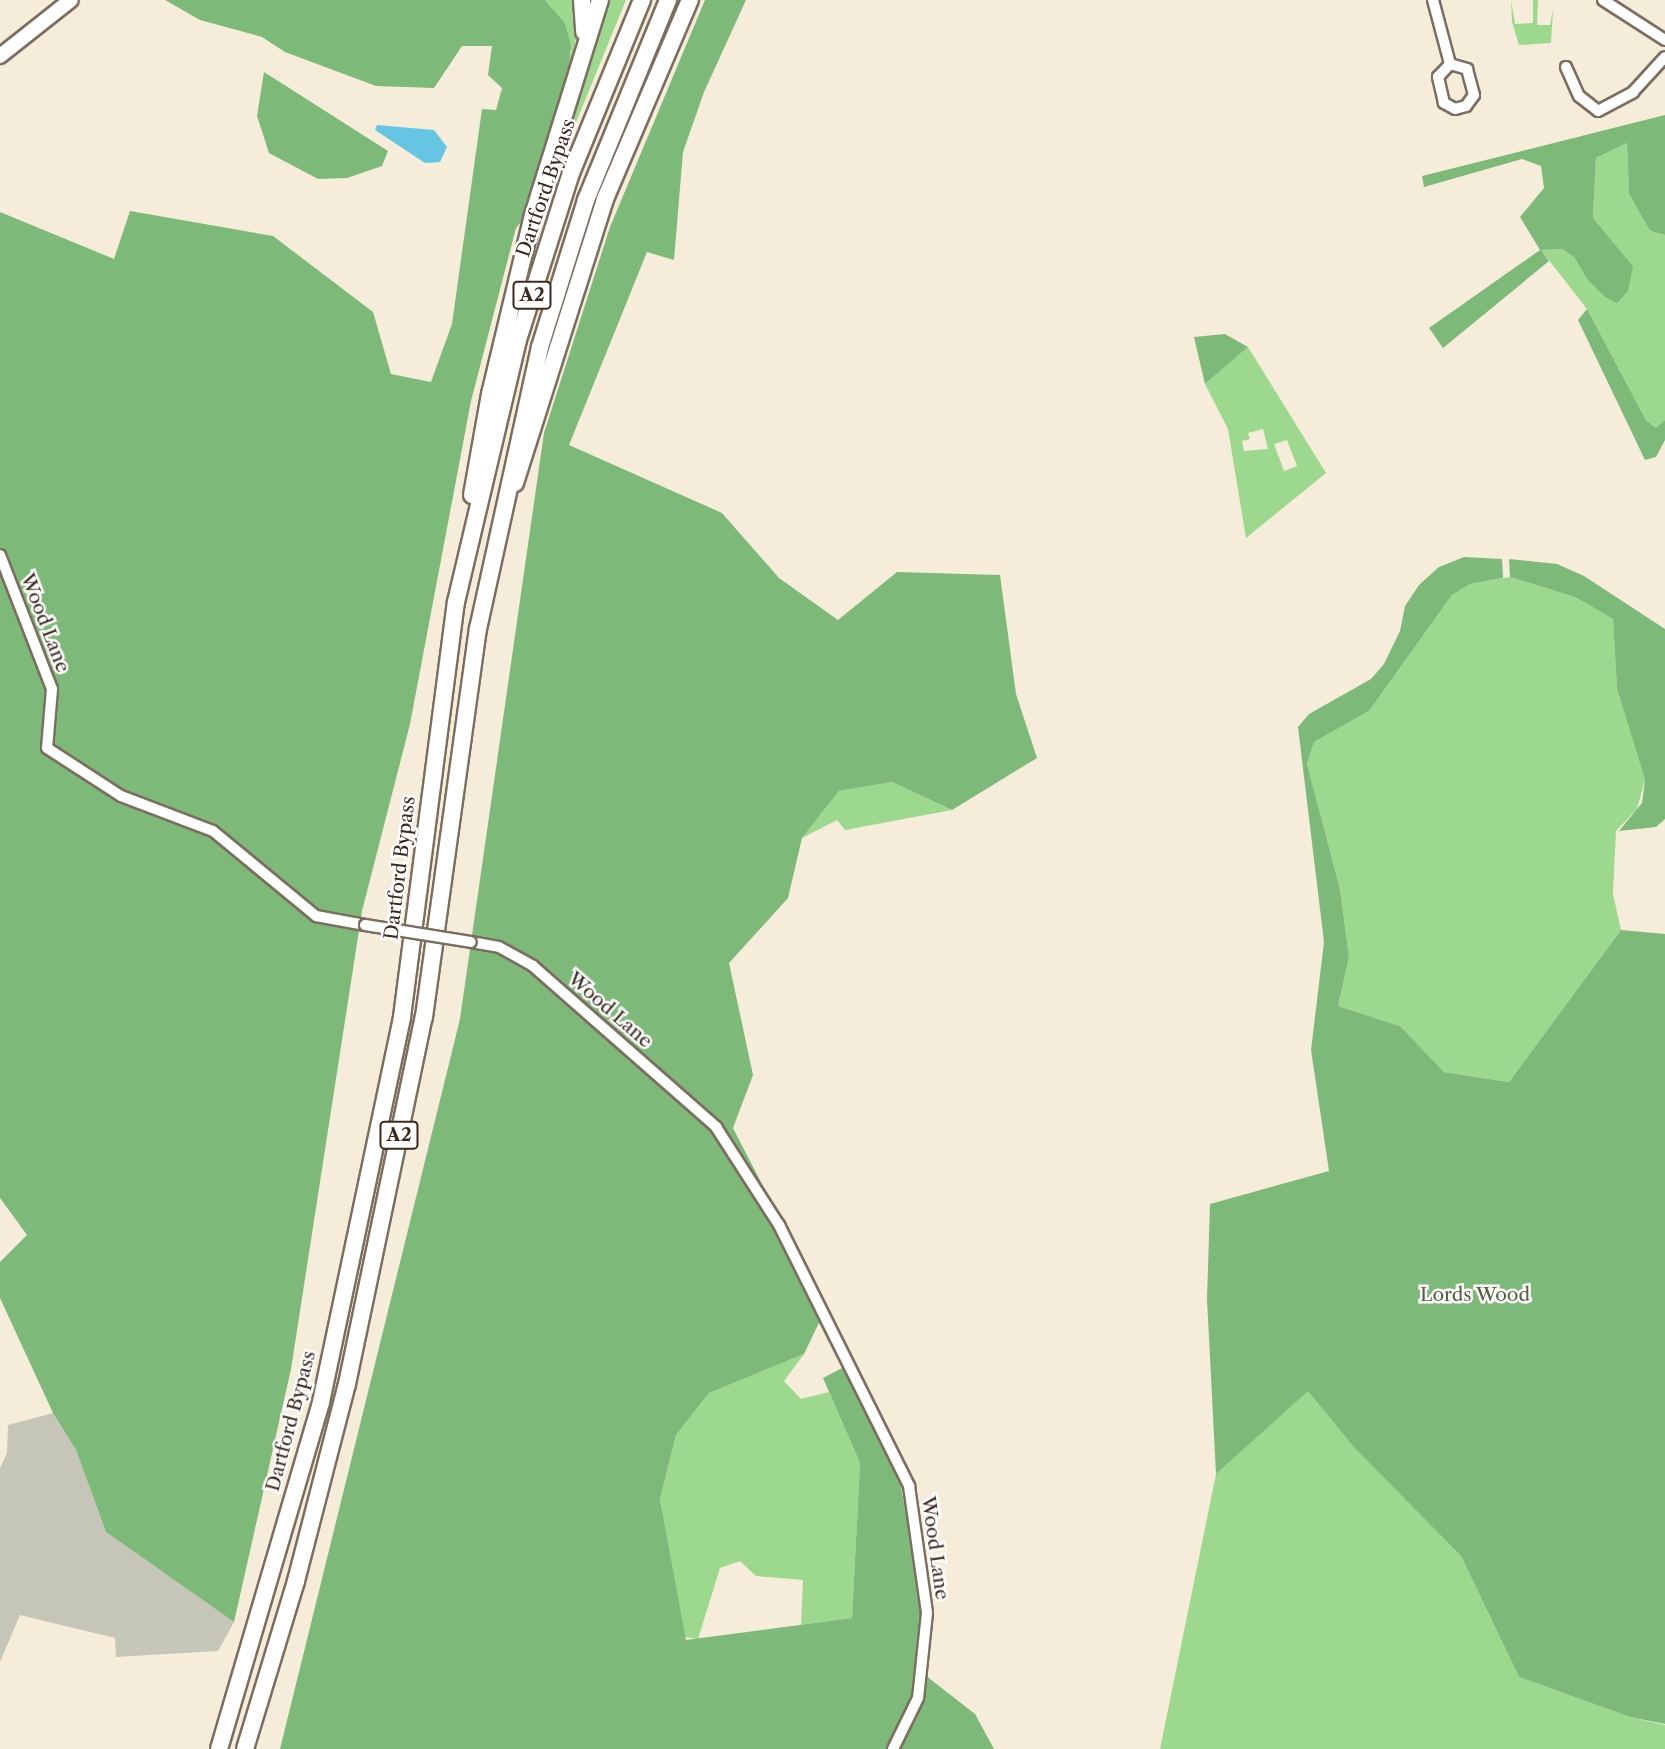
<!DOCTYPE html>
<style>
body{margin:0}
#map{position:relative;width:1665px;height:1749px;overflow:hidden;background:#f5edd9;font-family:"Libre Caslon Text",serif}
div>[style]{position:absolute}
.industrial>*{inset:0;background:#c5c5b8}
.green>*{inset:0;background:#9cd98e}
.forest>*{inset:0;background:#7db979}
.water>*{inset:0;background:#65c5e3}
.roads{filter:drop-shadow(2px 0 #7c6e5f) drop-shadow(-2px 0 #7c6e5f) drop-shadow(0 2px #7c6e5f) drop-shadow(0 -2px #7c6e5f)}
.minor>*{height:10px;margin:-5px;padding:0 5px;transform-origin:5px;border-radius:5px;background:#fff}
.major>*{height:14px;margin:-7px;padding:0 7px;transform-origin:7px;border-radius:7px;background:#fff}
.highway>*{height:16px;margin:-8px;padding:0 8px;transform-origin:8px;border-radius:8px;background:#fff}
.bridges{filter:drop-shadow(2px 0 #7c6e5f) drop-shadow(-2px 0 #7c6e5f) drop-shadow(0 2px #7c6e5f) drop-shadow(0 -2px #7c6e5f)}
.minor-bridge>*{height:10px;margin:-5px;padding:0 5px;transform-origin:5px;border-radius:5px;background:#fff}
span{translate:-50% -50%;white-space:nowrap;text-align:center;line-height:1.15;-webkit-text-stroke:5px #fff;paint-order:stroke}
.shield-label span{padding:2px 5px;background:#fff;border:2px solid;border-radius:5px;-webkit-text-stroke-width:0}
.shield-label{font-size:18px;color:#3b2a1e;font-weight:700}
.street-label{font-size:19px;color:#3b2a1e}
.park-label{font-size:19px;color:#585f40}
</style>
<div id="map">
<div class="industrial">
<div style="clip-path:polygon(53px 1413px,76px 1450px,106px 1532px,234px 1622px,218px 1651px,116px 1657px,115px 1638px,20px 1615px,0 1662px,0 1468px,7px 1453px,8px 1425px)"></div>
</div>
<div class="green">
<div style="clip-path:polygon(545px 0,575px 0,579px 18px,571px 69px,541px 164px,571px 52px,565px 23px)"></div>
<div style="clip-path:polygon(604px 0,626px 0,548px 191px)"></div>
<div style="clip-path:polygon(1511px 0,1515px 24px,1533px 23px,1533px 0,1538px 0,1537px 25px,1550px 25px,1553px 10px,1551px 43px,1519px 45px,1512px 22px)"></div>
<div style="clip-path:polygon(1627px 143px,1629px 194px,1650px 231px,1665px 235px,1665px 420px,1656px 428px,1646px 420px,1587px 309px,1541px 250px,1562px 249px,1574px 257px,1587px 279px,1633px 266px,1593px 218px,1596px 158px)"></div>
<div style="clip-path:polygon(evenodd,1248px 347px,1326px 473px,1246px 538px,1228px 429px,1205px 384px,1248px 347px,1263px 429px,1268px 449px,1244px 451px,1242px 441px,1250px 439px,1248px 433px,1263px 429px,1248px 347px,1287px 440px,1297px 466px,1284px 471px,1274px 444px,1287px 440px)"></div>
<div style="clip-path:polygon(1510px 577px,1575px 597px,1613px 619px,1617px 689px,1645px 780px,1637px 809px,1616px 831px,1613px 894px,1621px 930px,1509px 1082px,1444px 1072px,1400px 1026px,1338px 1006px,1349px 957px,1340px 889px,1307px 764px,1314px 742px,1369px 711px,1452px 595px,1470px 584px)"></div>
<div style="clip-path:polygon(892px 782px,952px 810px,845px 830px,837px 820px,802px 838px,839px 791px)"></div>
<div style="clip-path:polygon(804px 1354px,784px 1381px,801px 1399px,829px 1392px,860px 1463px,852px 1618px,801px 1625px,803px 1580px,756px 1576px,740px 1561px,720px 1568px,698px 1639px,685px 1637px,660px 1499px,676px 1435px,709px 1393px)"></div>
<div style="clip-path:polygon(1308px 1390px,1355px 1447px,1461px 1556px,1519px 1677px,1630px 1717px,1665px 1725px,1665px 1749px,1160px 1749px,1216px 1474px)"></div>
</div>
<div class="forest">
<div style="clip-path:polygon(165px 0,545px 0,565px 23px,571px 46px,569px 67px,527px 215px,516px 228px,471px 401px,410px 724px,362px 911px,291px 1369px,234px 1622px,106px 1532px,76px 1450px,53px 1413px,0 1298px,0 1262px,27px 1235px,0 1198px,0 212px,114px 259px,130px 211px,273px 236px,373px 312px,391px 374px,431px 382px,452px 324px,482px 109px,496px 110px,502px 88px,488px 75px,492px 46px,462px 46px,434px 88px,376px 86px,285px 52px,262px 37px,200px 20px)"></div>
<div style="clip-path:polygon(705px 0,746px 0,704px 92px,683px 152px,674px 260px,647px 252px,569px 445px,722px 513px,779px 578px,838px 620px,897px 572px,1000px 575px,1016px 694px,1037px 758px,952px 810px,892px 782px,839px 791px,802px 838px,788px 898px,729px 963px,753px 1075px,733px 1128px,826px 1308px,804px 1354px,709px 1393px,676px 1435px,660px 1499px,686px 1640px,852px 1618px,860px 1463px,823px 1378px,844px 1367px,900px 1481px,920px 1593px,925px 1675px,975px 1714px,994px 1749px,280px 1749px,460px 1019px,544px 433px,610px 227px)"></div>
<div style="clip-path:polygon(264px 72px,388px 151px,382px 166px,347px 178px,318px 179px,269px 153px,257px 116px)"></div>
<div style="clip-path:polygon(1665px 115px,1665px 235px,1650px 231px,1629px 194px,1627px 143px,1596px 158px,1593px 218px,1633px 266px,1628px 291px,1617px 303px,1605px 297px,1587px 279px,1574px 257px,1562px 249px,1541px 250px,1549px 261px,1443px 348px,1429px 328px,1540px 250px,1520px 217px,1544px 188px,1541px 166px,1522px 159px,1424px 187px,1422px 176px)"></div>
<div style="clip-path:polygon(1587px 309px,1646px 420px,1656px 428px,1665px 420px,1665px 440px,1656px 457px,1645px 460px,1578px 320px)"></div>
<div style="clip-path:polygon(1225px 334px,1248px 347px,1205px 384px,1194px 337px)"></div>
<div style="clip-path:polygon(1464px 557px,1502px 559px,1503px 578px,1470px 584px,1452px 595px,1369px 711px,1314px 742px,1307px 764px,1340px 889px,1349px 957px,1338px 1006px,1400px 1026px,1444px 1072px,1509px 1082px,1621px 930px,1665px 934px,1665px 1724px,1630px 1717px,1519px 1677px,1461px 1556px,1354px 1447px,1308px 1391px,1216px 1474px,1207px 1299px,1210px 1204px,1329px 1171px,1311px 1050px,1324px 942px,1298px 727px,1309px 714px,1371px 679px,1384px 664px,1400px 631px,1405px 606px,1419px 585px,1439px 567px)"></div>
<div style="clip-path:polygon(1509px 559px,1557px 564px,1584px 576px,1665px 629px,1665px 819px,1656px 827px,1619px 831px,1642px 803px,1645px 780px,1617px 689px,1613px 619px,1575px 597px,1510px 577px)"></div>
</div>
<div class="water">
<div style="clip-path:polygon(377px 125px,434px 130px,447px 147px,440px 162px,425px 163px,375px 130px)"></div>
</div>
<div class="roads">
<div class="minor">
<div style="left:1433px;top:0;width:66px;rotate:75.1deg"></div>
<div style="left:1603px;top:0;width:74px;rotate:32.8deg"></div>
<div style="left:1450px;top:64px;width:18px;rotate:16deg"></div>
<div style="left:1467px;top:69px;width:27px;rotate:75deg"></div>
<div style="left:1474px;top:95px;width:14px;rotate:126deg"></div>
<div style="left:1466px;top:106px;width:11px;rotate:165deg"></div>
<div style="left:1455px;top:109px;width:13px;rotate:-151deg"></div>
<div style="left:1444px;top:103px;width:27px;rotate:-103deg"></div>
<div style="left:1438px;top:77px;width:18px;rotate:-47deg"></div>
<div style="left:1566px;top:67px;width:32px;rotate:66deg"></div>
<div style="left:1579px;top:96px;width:24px;rotate:38deg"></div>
<div style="left:1598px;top:111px;width:40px;rotate:-28deg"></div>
<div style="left:1633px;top:92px;width:47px;rotate:-47.6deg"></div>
<div style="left:0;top:555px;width:144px;rotate:68.8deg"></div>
<div style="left:52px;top:689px;width:59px;rotate:94.8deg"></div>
<div style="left:47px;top:748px;width:88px;rotate:33deg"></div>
<div style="left:121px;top:796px;width:98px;rotate:20.8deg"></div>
<div style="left:213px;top:831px;width:134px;rotate:39.5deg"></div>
<div style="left:316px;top:916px;width:50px;rotate:10.4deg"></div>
<div style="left:471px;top:942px;width:28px;rotate:10deg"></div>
<div style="left:499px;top:947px;width:39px;rotate:29deg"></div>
<div style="left:533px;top:966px;width:244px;rotate:41.3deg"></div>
<div style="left:716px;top:1127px;width:117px;rotate:57.3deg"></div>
<div style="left:779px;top:1225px;width:292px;rotate:63.5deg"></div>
<div style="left:909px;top:1486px;width:128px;rotate:81.9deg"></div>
<div style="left:927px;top:1613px;width:85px;rotate:96deg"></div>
<div style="left:918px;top:1698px;width:57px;rotate:116.1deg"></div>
</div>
<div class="major">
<div style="left:0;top:56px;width:90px;rotate:-38.3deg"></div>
</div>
<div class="highway">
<div style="left:582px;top:0;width:32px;rotate:86deg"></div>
<div style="left:515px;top:483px;width:298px;rotate:-72.4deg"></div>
<div style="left:605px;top:199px;width:216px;rotate:-66.9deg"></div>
<div style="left:472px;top:495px;width:103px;rotate:-79.9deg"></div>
<div style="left:490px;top:394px;width:184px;rotate:-76.5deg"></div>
<div style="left:533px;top:215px;width:225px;rotate:-72.7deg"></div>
<div style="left:219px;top:1749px;width:362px;rotate:-73.6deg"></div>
<div style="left:321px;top:1402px;width:393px;rotate:-78.1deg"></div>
<div style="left:402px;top:1017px;width:418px;rotate:-82.6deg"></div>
<div style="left:456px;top:602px;width:266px;rotate:-76.7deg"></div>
<div style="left:517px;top:343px;width:178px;rotate:-72.4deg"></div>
<div style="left:571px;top:173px;width:187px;rotate:-67.7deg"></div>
<div style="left:245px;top:1749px;width:176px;rotate:-73.1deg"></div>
<div style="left:296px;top:1581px;width:203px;rotate:-75.5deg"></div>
<div style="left:347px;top:1384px;width:375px;rotate:-78.2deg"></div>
<div style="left:424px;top:1017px;width:392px;rotate:-82.1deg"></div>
<div style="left:478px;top:629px;width:289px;rotate:-77.6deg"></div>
<div style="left:540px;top:347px;width:154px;rotate:-72.6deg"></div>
<div style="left:586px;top:200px;width:216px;rotate:-67.7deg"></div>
</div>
</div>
<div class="bridges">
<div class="minor-bridge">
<div style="left:365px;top:925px;width:107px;rotate:9.1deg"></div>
</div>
</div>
<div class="shield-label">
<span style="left:532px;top:295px">A2</span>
<span style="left:399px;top:1135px">A2</span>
</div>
<div class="street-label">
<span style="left:546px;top:188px;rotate:-71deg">Dartford Bypass</span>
<span style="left:45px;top:623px;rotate:69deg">Wood Lane</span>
<span style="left:400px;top:868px;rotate:-83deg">Dartford Bypass</span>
<span style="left:610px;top:1010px;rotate:41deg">Wood Lane</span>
<span style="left:291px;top:1421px;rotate:-75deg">Dartford Bypass</span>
<span style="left:935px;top:1548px;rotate:82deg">Wood Lane</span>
</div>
<div class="park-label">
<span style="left:1475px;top:1295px">Lords Wood</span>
</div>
</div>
